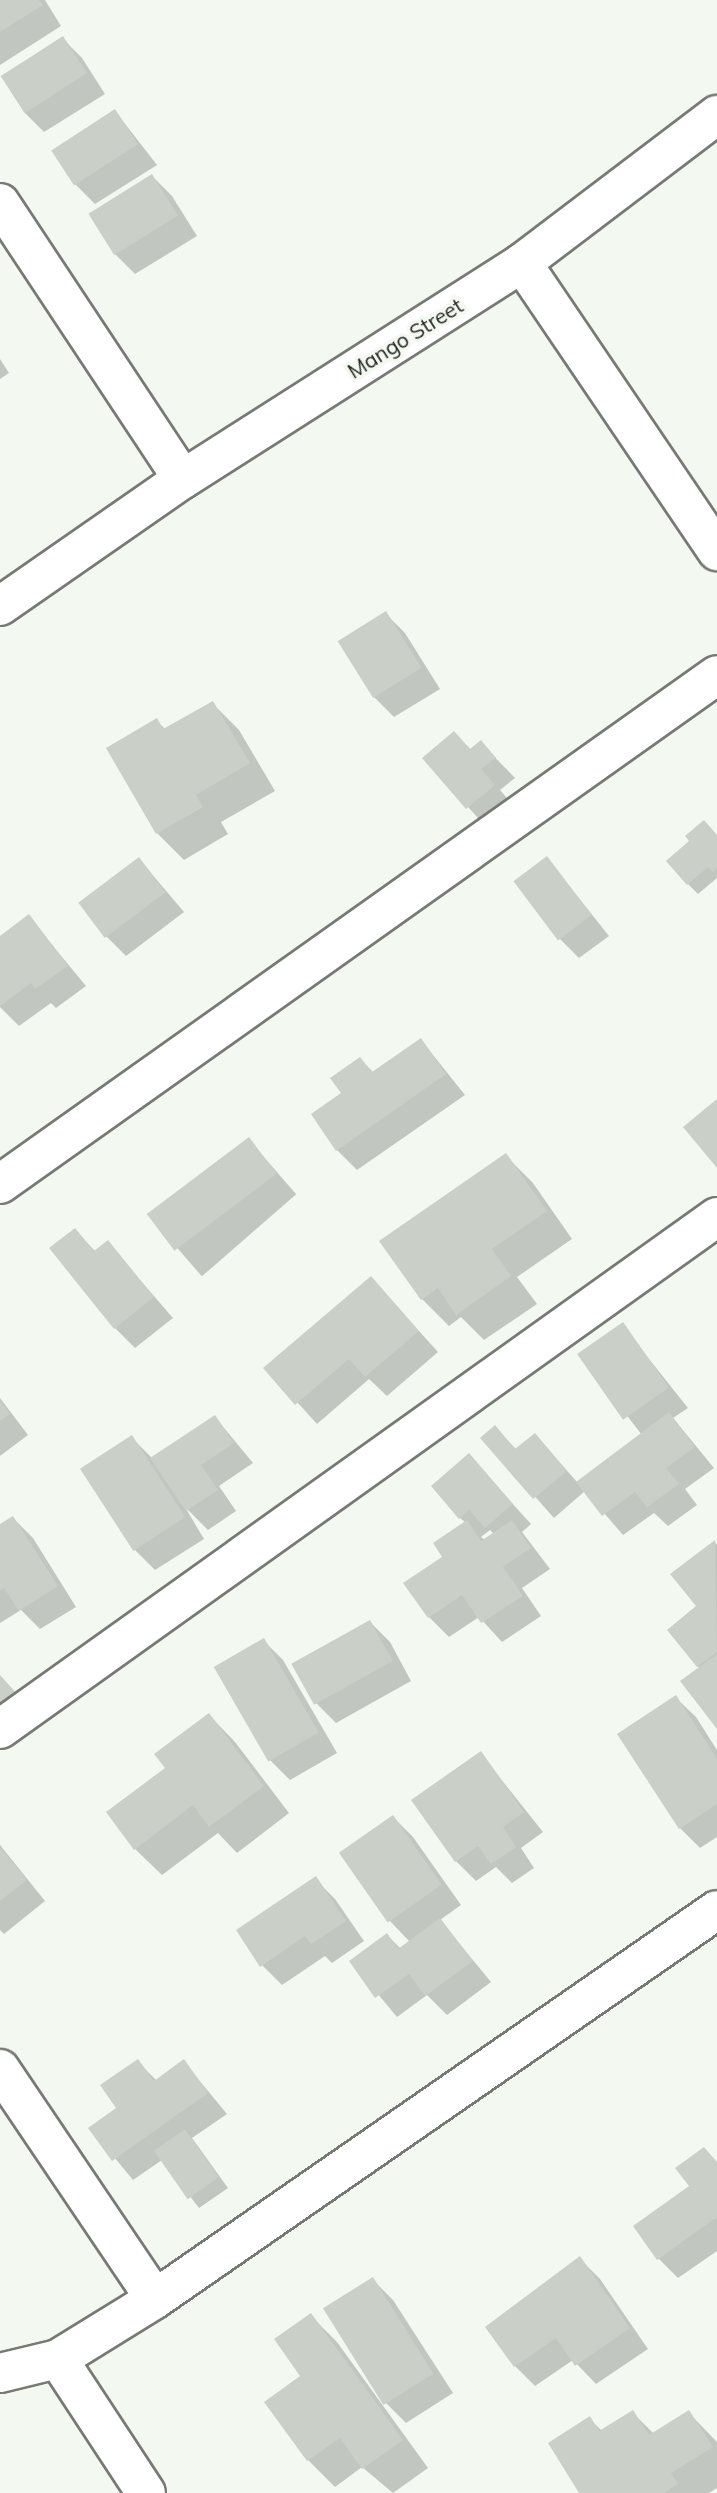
<!DOCTYPE html>
<style>
body{margin:0}
#map{position:relative;width:717px;height:2493px;overflow:hidden;background:#f3f8f1;font-family:Mulish,sans-serif}
div>[style]{position:absolute}
.shadow>*{inset:0;background:#0003;transform-origin:0 0}
.building>*{inset:0;background:#cacfc8;transform-origin:0 0}
.roads{filter:drop-shadow(2px 0 #767a74) drop-shadow(-2px 0 #767a74) drop-shadow(0 2px #767a74) drop-shadow(0 -2px #767a74)}
.minor>*{height:38px;margin:-19px;padding:0 19px;transform-origin:19px;border-radius:19px;background:#fff}
.major>*{height:38px;margin:-19px;padding:0 19px;transform-origin:19px;border-radius:19px;background:#fff}
span{translate:-50% -50%;white-space:nowrap;text-align:center;line-height:1.15;-webkit-text-stroke:7px #f3f8f1;paint-order:stroke}
.street-label{font-size:21px;color:#242623}
</style>
<div id="map">
<div class="shadow">
<div style="clip-path:polygon(0 0,45px 0,61px 26px,0 65px)"></div>
<div style="clip-path:polygon(62px 38px,82px 58px,105px 94px,44px 132px,24px 112px,1px 76px)"></div>
<div style="clip-path:polygon(115px 111px,157px 165px,95px 204px,75px 184px)"></div>
<div style="clip-path:polygon(152px 176px,172px 196px,197px 236px,135px 274px,115px 254px)"></div>
<div style="clip-path:polygon(0 359px,9px 373px,0 379px)"></div>
<div style="clip-path:polygon(385px 613px,405px 633px,440px 689px,394px 717px,374px 697px)"></div>
<div style="clip-path:polygon(212px 703px,239px 730px,275px 791px,221px 822px,228px 834px,184px 860px,157px 833px,157px 721px,166px 730px)"></div>
<div style="clip-path:polygon(454px 733px,471px 750px,481px 743px,515px 778px,500px 790px,514px 806px,487px 828px,424px 758px)"></div>
<div style="clip-path:polygon(717px 836px,717px 878px,698px 894px,688px 884px)"></div>
<div style="clip-path:polygon(547px 858px,609px 936px,579px 958px,559px 938px)"></div>
<div style="clip-path:polygon(139px 859px,184px 912px,126px 956px,106px 936px)"></div>
<div style="clip-path:polygon(29px 917px,86px 986px,56px 1008px,51px 1003px,19px 1026px,0 1007px,0 938px)"></div>
<div style="clip-path:polygon(421px 1040px,465px 1095px,357px 1170px,337px 1150px,360px 1059px,374px 1073px)"></div>
<div style="left:249px;top:1140px;width:72px;height:125px;rotate:49deg"></div>
<div style="clip-path:polygon(506px 1156px,533px 1183px,572px 1239px,517px 1277px,537px 1304px,484px 1340px,461px 1317px,449px 1326px,422px 1299px)"></div>
<div style="clip-path:polygon(75px 1230px,96px 1252px,108px 1243px,173px 1318px,135px 1348px,115px 1328px)"></div>
<div style="clip-path:polygon(371px 1278px,438px 1352px,387px 1396px,369px 1379px,317px 1424px,266px 1368px)"></div>
<div style="clip-path:polygon(622px 1325px,688px 1408px,673px 1418px,714px 1468px,685px 1489px,697px 1505px,668px 1526px,654px 1513px,623px 1535px,585px 1491px,554px 1518px,483px 1438px,495px 1428px,517px 1450px,535px 1435px,578px 1483px,642px 1435px,580px 1355px)"></div>
<div style="clip-path:polygon(0 1398px,28px 1435px,0 1456px)"></div>
<div style="clip-path:polygon(215px 1417px,253px 1463px,219px 1486px,236px 1511px,208px 1530px,185px 1507px,204px 1539px,155px 1570px,135px 1550px,83px 1469px,132px 1438px,153px 1459px)"></div>
<div style="clip-path:polygon(evenodd,469px 1456px,531px 1524px,522px 1532px,550px 1569px,522px 1588px,541px 1616px,502px 1642px,479px 1617px,449px 1637px,429px 1617px,444px 1557px,466px 1523px,460px 1518px,469px 1456px,490px 1530px,494px 1534px,485px 1540px,481px 1537px,490px 1530px)"></div>
<div style="clip-path:polygon(13px 1518px,33px 1538px,76px 1607px,40px 1629px,21px 1610px,0 1623px,0 1526px)"></div>
<div style="clip-path:polygon(715px 1542px,717px 1545px,717px 1726px,700px 1669px,669px 1630px,699px 1607px)"></div>
<div style="clip-path:polygon(370px 1622px,390px 1642px,411px 1681px,336px 1723px,316px 1703px)"></div>
<div style="clip-path:polygon(263px 1640px,283px 1660px,337px 1753px,290px 1780px,270px 1760px)"></div>
<div style="clip-path:polygon(676px 1698px,696px 1717px,717px 1750px,717px 1837px,700px 1848px,680px 1828px)"></div>
<div style="clip-path:polygon(209px 1715px,235px 1742px,289px 1813px,237px 1853px,218px 1833px,162px 1875px,135px 1849px,167px 1768px)"></div>
<div style="clip-path:polygon(481px 1754px,543px 1832px,521px 1848px,534px 1868px,512px 1883px,496px 1867px,476px 1881px,456px 1861px)"></div>
<div style="clip-path:polygon(393px 1817px,413px 1837px,461px 1905px,440px 1920px,491px 1982px,447px 2015px,427px 1995px,397px 2017px,351px 1962px,387px 1935px,401px 1949px,410px 1942px,390px 1921px,341px 1853px)"></div>
<div style="clip-path:polygon(0 1845px,45px 1901px,4px 1934px,0 1930px)"></div>
<div style="clip-path:polygon(315px 1879px,335px 1899px,364px 1941px,332px 1963px,325px 1956px,282px 1985px,262px 1965px)"></div>
<div style="clip-path:polygon(137px 2061px,157px 2081px,184px 2062px,227px 2114px,192px 2138px,228px 2188px,199px 2208px,162px 2160px,133px 2180px,90px 2128px,119px 2108px)"></div>
<div style="clip-path:polygon(717px 2162px,717px 2251px,678px 2278px,658px 2258px,692px 2187px)"></div>
<div style="clip-path:polygon(580px 2259px,600px 2279px,648px 2349px,596px 2384px,573px 2360px,535px 2386px,515px 2366px)"></div>
<div style="clip-path:polygon(373px 2280px,393px 2300px,453px 2393px,406px 2423px,386px 2403px)"></div>
<div style="clip-path:polygon(310px 2315px,337px 2342px,428px 2468px,393px 2493px,362px 2467px,335px 2487px,308px 2460px,303px 2377px)"></div>
<div style="clip-path:polygon(632px 2412px,654px 2434px,688px 2412px,717px 2442px,717px 2488px,709px 2493px,581px 2493px,590px 2419px,602px 2431px)"></div>
</div>
<div class="building">
<div style="clip-path:polygon(0 0,39px 0,43px 5px,0 32px)"></div>
<div style="left:63px;top:36px;width:44px;height:74px;rotate:57deg"></div>
<div style="left:115px;top:109px;width:42px;height:76px;rotate:57deg"></div>
<div style="left:152px;top:174px;width:49px;height:75px;rotate:58deg"></div>
<div style="left:386px;top:611px;width:67px;height:57px;rotate:58deg"></div>
<div style="clip-path:polygon(213px 701px,250px 763px,196px 795px,203px 807px,156px 834px,106px 748px,157px 718px,163px 729px)"></div>
<div style="clip-path:polygon(454px 731px,470px 749px,481px 740px,496px 758px,481px 769px,495px 785px,466px 809px,422px 758px)"></div>
<div style="clip-path:polygon(704px 820px,717px 835px,717px 868px,713px 872px,708px 867px,687px 885px,666px 861px,689px 841px,685px 836px)"></div>
<div style="left:547px;top:856px;width:74px;height:42px;rotate:53deg"></div>
<div style="left:139px;top:857px;width:44px;height:76px;rotate:53deg"></div>
<div style="clip-path:polygon(29px 914px,68px 966px,35px 989px,31px 983px,0 1006px,0 936px)"></div>
<div style="clip-path:polygon(421px 1038px,446px 1074px,336px 1151px,311px 1114px,341px 1093px,330px 1078px,360px 1057px,372px 1072px)"></div>
<div style="clip-path:polygon(717px 1099px,717px 1168px,683px 1127px)"></div>
<div style="left:249px;top:1137px;width:46px;height:128px;rotate:53deg"></div>
<div style="clip-path:polygon(506px 1153px,547px 1211px,492px 1249px,511px 1276px,456px 1315px,438px 1288px,421px 1300px,379px 1241px)"></div>
<div style="clip-path:polygon(75px 1228px,94px 1251px,108px 1240px,154px 1297px,114px 1329px,49px 1248px)"></div>
<div style="clip-path:polygon(371px 1276px,419px 1331px,365px 1377px,349px 1359px,295px 1405px,263px 1368px)"></div>
<div style="left:623px;top:1322px;width:80px;height:56px;rotate:55deg"></div>
<div style="clip-path:polygon(0 1401px,10px 1414px,0 1421px)"></div>
<div style="clip-path:polygon(669px 1412px,695px 1447px,666px 1468px,679px 1484px,647px 1507px,635px 1492px,602px 1516px,576px 1482px)"></div>
<div style="clip-path:polygon(215px 1415px,234px 1443px,201px 1465px,218px 1490px,186px 1511px,150px 1458px)"></div>
<div style="clip-path:polygon(495px 1425px,515px 1449px,535px 1433px,567px 1471px,533px 1499px,480px 1438px)"></div>
<div style="left:132px;top:1435px;width:98px;height:62px;rotate:57deg"></div>
<div style="clip-path:polygon(469px 1453px,513px 1504px,485px 1528px,469px 1510px,459px 1519px,431px 1486px)"></div>
<div style="clip-path:polygon(13px 1516px,58px 1586px,19px 1611px,4px 1588px,0 1591px,0 1524px)"></div>
<div style="clip-path:polygon(467px 1520px,481px 1541px,512px 1520px,531px 1548px,503px 1567px,523px 1596px,481px 1623px,462px 1595px,428px 1618px,403px 1583px,442px 1557px,433px 1543px)"></div>
<div style="clip-path:polygon(715px 1540px,717px 1652px,697px 1667px,667px 1630px,696px 1606px,670px 1574px)"></div>
<div style="left:370px;top:1620px;width:47px;height:90px;rotate:61deg"></div>
<div style="left:264px;top:1638px;width:109px;height:58px;rotate:60deg"></div>
<div style="clip-path:polygon(717px 1654px,717px 1729px,680px 1681px)"></div>
<div style="clip-path:polygon(0 1675px,18px 1695px,0 1711px)"></div>
<div style="clip-path:polygon(676px 1695px,717px 1759px,717px 1804px,679px 1829px,617px 1734px)"></div>
<div style="clip-path:polygon(209px 1713px,264px 1786px,209px 1827px,193px 1805px,134px 1850px,106px 1812px,165px 1768px,154px 1754px)"></div>
<div style="clip-path:polygon(481px 1751px,524px 1812px,503px 1827px,516px 1847px,491px 1864px,478px 1846px,455px 1862px,411px 1800px)"></div>
<div style="left:393px;top:1815px;width:85px;height:66px;rotate:55deg"></div>
<div style="clip-path:polygon(0 1847px,27px 1880px,0 1901px)"></div>
<div style="clip-path:polygon(316px 1876px,346px 1921px,311px 1944px,305px 1936px,260px 1967px,236px 1930px)"></div>
<div style="clip-path:polygon(440px 1918px,473px 1961px,425px 1996px,409px 1974px,375px 1998px,349px 1961px,387px 1933px,398px 1949px)"></div>
<div style="clip-path:polygon(138px 2059px,154px 2081px,184px 2059px,208px 2093px,112px 2161px,88px 2128px,116px 2108px,100px 2085px)"></div>
<div style="left:185px;top:2129px;width:59px;height:38px;rotate:55deg"></div>
<div style="clip-path:polygon(704px 2147px,717px 2162px,717px 2217px,657px 2260px,633px 2226px,689px 2186px,675px 2168px)"></div>
<div style="clip-path:polygon(580px 2256px,630px 2328px,575px 2366px,556px 2338px,514px 2367px,485px 2327px)"></div>
<div style="left:373px;top:2277px;width:114px;height:59px;rotate:58deg"></div>
<div style="clip-path:polygon(311px 2313px,403px 2440px,362px 2469px,340px 2438px,307px 2461px,264px 2402px,300px 2376px,274px 2339px)"></div>
<div style="clip-path:polygon(633px 2410px,649px 2435px,689px 2410px,713px 2447px,671px 2473px,678px 2484px,664px 2493px,579px 2493px,548px 2443px,590px 2416px,599px 2431px)"></div>
</div>
<div class="roads">
<div class="minor">
<div style="left:0;top:203px;width:331px;rotate:56.5deg"></div>
<div style="left:0;top:1184px;width:879px;rotate:-35.37deg"></div>
<div style="left:0;top:1729px;width:881px;rotate:-35.53deg"></div>
<div style="left:0;top:2069px;width:277px;rotate:56deg"></div>
<div style="left:58px;top:2359px;width:160px;rotate:56.7deg"></div>
<div style="left:0;top:2373px;width:60px;rotate:-13.6deg"></div>
<div style="left:58px;top:2359px;width:114px;rotate:-31.7deg"></div>
<div style="left:155px;top:2299px;width:683px;rotate:-34.69deg"></div>
</div>
<div class="major">
<div style="left:522px;top:263px;width:245px;rotate:-37.2deg"></div>
<div style="left:0;top:606px;width:223px;rotate:-34.8deg"></div>
<div style="left:183px;top:479px;width:402px;rotate:-32.5deg"></div>
<div style="left:522px;top:263px;width:348px;rotate:55.9deg"></div>
</div>
</div>
<div class="street-label">
<span style="left:405px;top:338px;rotate:-32deg">Mango Street</span>
</div>
</div>
